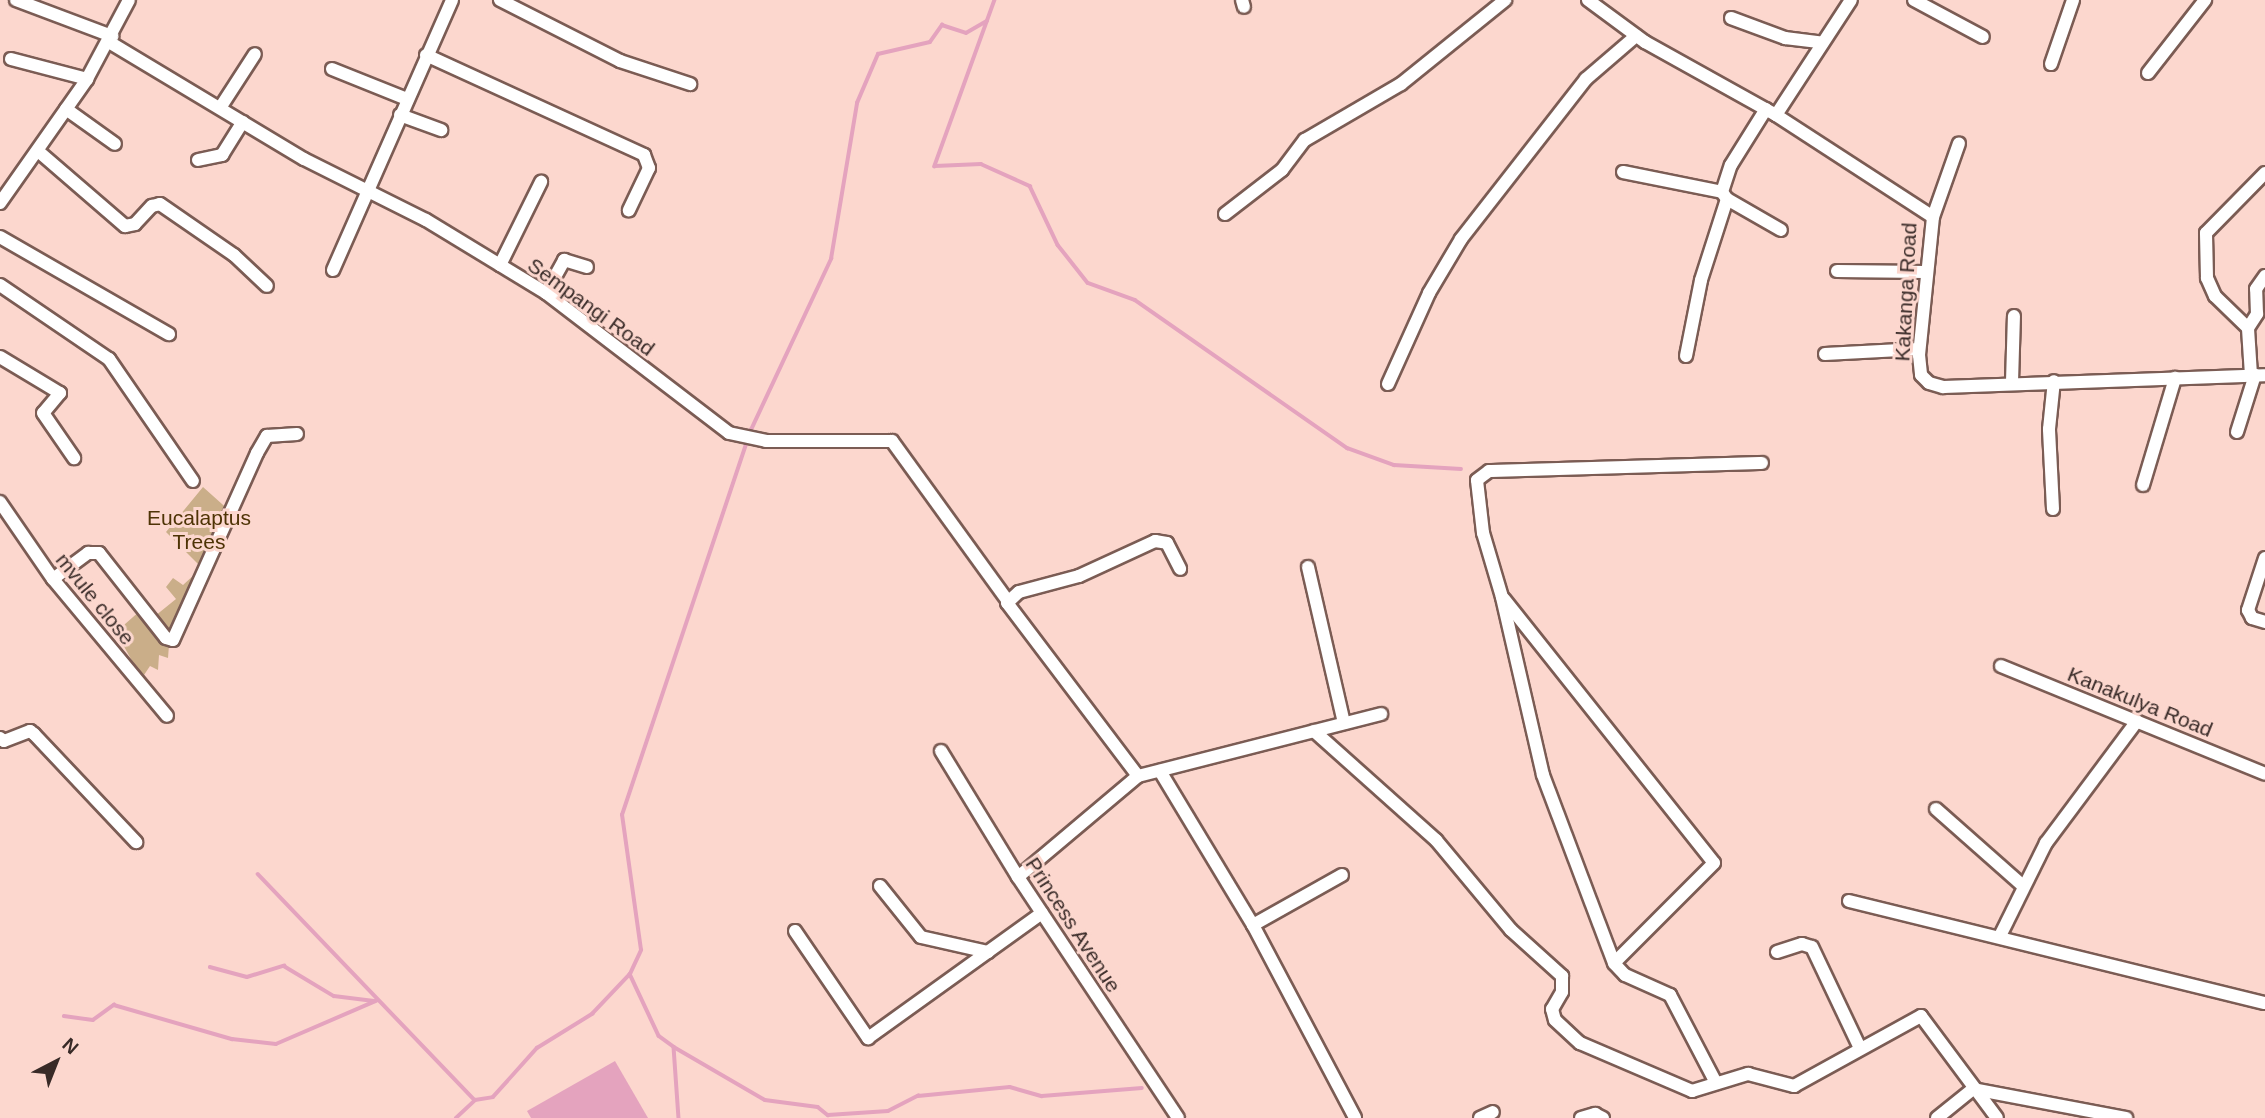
<!DOCTYPE html>
<style>
body{margin:0}
#map{position:relative;width:2265px;height:1118px;overflow:hidden;background:#fcd7ce;font-family:Helvetica,sans-serif}
div>[style]{position:absolute}
.green>*{inset:0;background:#caae89}
.water>*{inset:0;background:#e4a3be}
.stream>*{height:3.5px;margin:-1.75px;padding:0 1.75px;transform-origin:1.75px;border-radius:1.75px;background:#e4a3be}
.roads{filter:drop-shadow(2px 0 #7b5c54) drop-shadow(-2px 0 #7b5c54) drop-shadow(0 2px #7b5c54) drop-shadow(0 -2px #7b5c54)}
.minor>*{height:12px;margin:-6px;padding:0 6px;transform-origin:6px;border-radius:6px;background:#fff}
span{translate:-50% -50%;white-space:nowrap;text-align:center;line-height:1.15;-webkit-text-stroke:6px #fcd7ce;paint-order:stroke}
.street-label{font-size:21px;color:#382a27}
.park-label{font-size:21px;color:#4e3305}
.north{position:absolute;left:21px;top:1027px;width:70px;height:70px;-webkit-text-stroke:5px #fcd7ce;paint-order:stroke;rotate:42deg;font-size:19px;font-weight:700;line-height:28px;text-align:center;color:#382a27}
.north::after{content:'';display:block;margin:auto;width:24px;height:32px;background:#382a27;clip-path:polygon(50% 0,100% 100%,50% 72%,0 100%)}
</style>
<div id="map">
<div class="green">
<div style="clip-path:polygon(203px 487px,241px 521px,230px 523px,204px 570px,166px 532px)"></div>
<div style="clip-path:polygon(195px 574px,196px 576px,171px 636px,155px 616px,176px 599px,166px 587px,173px 578px,183px 585px)"></div>
<div style="clip-path:polygon(141px 610px,169px 645px,168px 658px,159px 655px,158px 670px,150px 666px,144px 675px,136px 668px,116px 632px)"></div>
</div>
<div class="water">
<div style="clip-path:polygon(615px 1061px,648px 1118px,531px 1118px,527px 1111px)"></div>
</div>
<div class="stream">
<div style="left:995px;top:0;width:177px;rotate:109.9deg"></div>
<div style="left:935px;top:166px;width:46px;rotate:-2.5deg"></div>
<div style="left:981px;top:164px;width:54px;rotate:24.2deg"></div>
<div style="left:1030px;top:186px;width:65px;rotate:64.6deg"></div>
<div style="left:1058px;top:245px;width:48px;rotate:51.7deg"></div>
<div style="left:1088px;top:283px;width:50px;rotate:19.9deg"></div>
<div style="left:1135px;top:300px;width:259px;rotate:34.9deg"></div>
<div style="left:1347px;top:448px;width:50px;rotate:19.9deg"></div>
<div style="left:1394px;top:465px;width:67px;rotate:3.4deg"></div>
<div style="left:258px;top:874px;width:313px;rotate:46.2deg"></div>
<div style="left:210px;top:967px;width:38px;rotate:15deg"></div>
<div style="left:247px;top:977px;width:39px;rotate:-17deg"></div>
<div style="left:284px;top:966px;width:58px;rotate:31deg"></div>
<div style="left:334px;top:996px;width:40px;rotate:7.1deg"></div>
<div style="left:630px;top:974px;width:68px;rotate:64.9deg"></div>
<div style="left:659px;top:1036px;width:19px;rotate:36deg"></div>
<div style="left:674px;top:1047px;width:71px;rotate:86deg"></div>
<div style="left:64px;top:1016px;width:29px;rotate:8deg"></div>
<div style="left:93px;top:1020px;width:26px;rotate:-36deg"></div>
<div style="left:114px;top:1005px;width:123px;rotate:16.1deg"></div>
<div style="left:232px;top:1039px;width:44px;rotate:6.5deg"></div>
<div style="left:276px;top:1044px;width:109px;rotate:-23.3deg"></div>
<div style="left:674px;top:1047px;width:105px;rotate:30.2deg"></div>
<div style="left:765px;top:1100px;width:53px;rotate:7.5deg"></div>
<div style="left:818px;top:1107px;width:13px;rotate:39deg"></div>
<div style="left:828px;top:1115px;width:60px;rotate:-3.8deg"></div>
<div style="left:888px;top:1111px;width:34px;rotate:-27deg"></div>
<div style="left:918px;top:1096px;width:92px;rotate:-5.6deg"></div>
<div style="left:1010px;top:1087px;width:33px;rotate:16deg"></div>
<div style="left:1042px;top:1096px;width:100px;rotate:-4.6deg"></div>
<div style="left:456px;top:1118px;width:26px;rotate:-43deg"></div>
<div style="left:475px;top:1100px;width:18px;rotate:-9deg"></div>
<div style="left:493px;top:1097px;width:66px;rotate:-48.1deg"></div>
<div style="left:537px;top:1048px;width:65px;rotate:-31.7deg"></div>
<div style="left:592px;top:1014px;width:55px;rotate:-46.5deg"></div>
<div style="left:630px;top:974px;width:26px;rotate:-65deg"></div>
<div style="left:641px;top:950px;width:136px;rotate:-98deg"></div>
<div style="left:622px;top:815px;width:406px;rotate:-71.5deg"></div>
<div style="left:751px;top:430px;width:189px;rotate:-64.9deg"></div>
<div style="left:831px;top:259px;width:158px;rotate:-80.5deg"></div>
<div style="left:857px;top:103px;width:53px;rotate:-66.8deg"></div>
<div style="left:878px;top:54px;width:53px;rotate:-13deg"></div>
<div style="left:930px;top:42px;width:21px;rotate:-55deg"></div>
<div style="left:942px;top:25px;width:25px;rotate:18deg"></div>
<div style="left:966px;top:33px;width:24px;rotate:-30deg"></div>
</div>
<div class="roads">
<div class="minor">
<div style="left:16px;top:0;width:103px;rotate:20.6deg"></div>
<div style="left:500px;top:0;width:135px;rotate:26.9deg"></div>
<div style="left:620px;top:61px;width:74px;rotate:18.2deg"></div>
<div style="left:1242px;top:0;width:7px;rotate:74deg"></div>
<div style="left:1588px;top:0;width:71px;rotate:36.4deg"></div>
<div style="left:1645px;top:42px;width:150px;rotate:29.1deg"></div>
<div style="left:1776px;top:115px;width:187px;rotate:33deg"></div>
<div style="left:1933px;top:217px;width:139px;rotate:95.8deg"></div>
<div style="left:1919px;top:355px;width:20px;rotate:84deg"></div>
<div style="left:1921px;top:375px;width:11px;rotate:45deg"></div>
<div style="left:1929px;top:383px;width:15px;rotate:16deg"></div>
<div style="left:1943px;top:387px;width:322px;rotate:-2.1deg"></div>
<div style="left:1914px;top:0;width:78px;rotate:28.2deg"></div>
<div style="left:1731px;top:18px;width:58px;rotate:20.3deg"></div>
<div style="left:1785px;top:38px;width:38px;rotate:7deg"></div>
<div style="left:109px;top:42px;width:227px;rotate:31deg"></div>
<div style="left:304px;top:159px;width:136px;rotate:26.6deg"></div>
<div style="left:426px;top:220px;width:140px;rotate:31.3deg"></div>
<div style="left:546px;top:293px;width:230px;rotate:37.4deg"></div>
<div style="left:729px;top:433px;width:38px;rotate:12deg"></div>
<div style="left:766px;top:441px;width:126px"></div>
<div style="left:892px;top:441px;width:198px;rotate:54.1deg"></div>
<div style="left:426px;top:55px;width:240px;rotate:24.6deg"></div>
<div style="left:644px;top:155px;width:14px;rotate:69deg"></div>
<div style="left:649px;top:168px;width:47px;rotate:115.5deg"></div>
<div style="left:11px;top:59px;width:79px;rotate:14.7deg"></div>
<div style="left:2051px;top:64px;width:68px;rotate:-71deg"></div>
<div style="left:332px;top:69px;width:81px;rotate:21.8deg"></div>
<div style="left:2148px;top:73px;width:93px;rotate:-52deg"></div>
<div style="left:220px;top:108px;width:64px;rotate:-57.1deg"></div>
<div style="left:66px;top:109px;width:60px;rotate:35.5deg"></div>
<div style="left:400px;top:115px;width:44px;rotate:20.1deg"></div>
<div style="left:1776px;top:115px;width:137px;rotate:-56.9deg"></div>
<div style="left:38px;top:151px;width:115px;rotate:40.8deg"></div>
<div style="left:125px;top:226px;width:10px;rotate:-11deg"></div>
<div style="left:135px;top:224px;width:25px;rotate:-47deg"></div>
<div style="left:152px;top:206px;width:8px;rotate:-14deg"></div>
<div style="left:160px;top:204px;width:90px;rotate:34.6deg"></div>
<div style="left:234px;top:255px;width:45px;rotate:43.2deg"></div>
<div style="left:198px;top:160px;width:25px;rotate:-12deg"></div>
<div style="left:222px;top:155px;width:39px;rotate:-58deg"></div>
<div style="left:1623px;top:172px;width:101px;rotate:11.4deg"></div>
<div style="left:1727px;top:199px;width:62px;rotate:29.9deg"></div>
<div style="left:0;top:203px;width:151px;rotate:-54.9deg"></div>
<div style="left:87px;top:79px;width:89px;rotate:-62deg"></div>
<div style="left:1225px;top:214px;width:72px;rotate:-37.7deg"></div>
<div style="left:1282px;top:170px;width:38px;rotate:-53deg"></div>
<div style="left:1305px;top:140px;width:111px;rotate:-30.3deg"></div>
<div style="left:1401px;top:84px;width:134px;rotate:-38.9deg"></div>
<div style="left:1933px;top:217px;width:78px;rotate:-70.6deg"></div>
<div style="left:0;top:237px;width:195px;rotate:29.9deg"></div>
<div style="left:500px;top:265px;width:93px;rotate:-63.7deg"></div>
<div style="left:333px;top:270px;width:295px;rotate:-66.2deg"></div>
<div style="left:1837px;top:271px;width:88px;rotate:0.7deg"></div>
<div style="left:0;top:285px;width:132px;rotate:34.2deg"></div>
<div style="left:109px;top:359px;width:148px;rotate:55.5deg"></div>
<div style="left:546px;top:293px;width:38px;rotate:-61deg"></div>
<div style="left:564px;top:260px;width:24px;rotate:17deg"></div>
<div style="left:2248px;top:328px;width:17px;rotate:-57deg"></div>
<div style="left:2257px;top:314px;width:25px;rotate:-92deg"></div>
<div style="left:2256px;top:289px;width:16px;rotate:-55deg"></div>
<div style="left:1825px;top:354px;width:94px;rotate:-3deg"></div>
<div style="left:1686px;top:356px;width:77px;rotate:-78.8deg"></div>
<div style="left:1701px;top:280px;width:85px;rotate:-72.2deg"></div>
<div style="left:1727px;top:199px;width:9px;rotate:-126deg"></div>
<div style="left:1722px;top:192px;width:28px;rotate:-72deg"></div>
<div style="left:1731px;top:165px;width:66px;rotate:-58deg"></div>
<div style="left:0;top:357px;width:70px;rotate:31deg"></div>
<div style="left:60px;top:393px;width:26px;rotate:130deg"></div>
<div style="left:43px;top:413px;width:55px;rotate:55.4deg"></div>
<div style="left:2251px;top:375px;width:47px;rotate:-93.7deg"></div>
<div style="left:2248px;top:328px;width:46px;rotate:-135.9deg"></div>
<div style="left:2215px;top:296px;width:20px;rotate:-114deg"></div>
<div style="left:2207px;top:278px;width:45px;rotate:-91.3deg"></div>
<div style="left:2206px;top:233px;width:84px;rotate:-45.5deg"></div>
<div style="left:2012px;top:382px;width:66px;rotate:-88.3deg"></div>
<div style="left:1388px;top:384px;width:100px;rotate:-65.7deg"></div>
<div style="left:1429px;top:293px;width:63px;rotate:-59.3deg"></div>
<div style="left:1461px;top:239px;width:203px;rotate:-52deg"></div>
<div style="left:1586px;top:79px;width:66px;rotate:-40.7deg"></div>
<div style="left:2237px;top:432px;width:60px;rotate:-72.5deg"></div>
<div style="left:2143px;top:485px;width:112px;rotate:-73.3deg"></div>
<div style="left:0;top:502px;width:93px;rotate:55.5deg"></div>
<div style="left:53px;top:579px;width:178px;rotate:50.2deg"></div>
<div style="left:2053px;top:509px;width:80px;rotate:-92.9deg"></div>
<div style="left:2049px;top:429px;width:48px;rotate:-84.1deg"></div>
<div style="left:2265px;top:558px;width:55px;rotate:108.1deg"></div>
<div style="left:2248px;top:610px;width:9px;rotate:63deg"></div>
<div style="left:2252px;top:618px;width:14px;rotate:17deg"></div>
<div style="left:1308px;top:567px;width:160px;rotate:77deg"></div>
<div style="left:53px;top:579px;width:44px;rotate:-36.6deg"></div>
<div style="left:88px;top:553px;width:11px"></div>
<div style="left:99px;top:553px;width:108px;rotate:51.8deg"></div>
<div style="left:166px;top:638px;width:7px;rotate:16deg"></div>
<div style="left:173px;top:640px;width:205px;rotate:-65.8deg"></div>
<div style="left:257px;top:453px;width:20px;rotate:-60deg"></div>
<div style="left:267px;top:436px;width:30px;rotate:-4deg"></div>
<div style="left:1504px;top:599px;width:337px;rotate:51.5deg"></div>
<div style="left:1714px;top:863px;width:141px;rotate:135deg"></div>
<div style="left:2001px;top:666px;width:285px;rotate:22.2deg"></div>
<div style="left:1314px;top:731px;width:164px;rotate:41.8deg"></div>
<div style="left:1436px;top:840px;width:117px;rotate:50.2deg"></div>
<div style="left:1511px;top:930px;width:69px;rotate:42deg"></div>
<div style="left:1562px;top:976px;width:16px;rotate:90deg"></div>
<div style="left:1562px;top:992px;width:20px;rotate:120deg"></div>
<div style="left:1552px;top:1009px;width:11px;rotate:75deg"></div>
<div style="left:1555px;top:1020px;width:34px;rotate:43deg"></div>
<div style="left:1580px;top:1043px;width:122px;rotate:23.2deg"></div>
<div style="left:1692px;top:1091px;width:59px;rotate:-16.9deg"></div>
<div style="left:1748px;top:1074px;width:48px;rotate:14.6deg"></div>
<div style="left:1794px;top:1086px;width:145px;rotate:-28.9deg"></div>
<div style="left:1921px;top:1016px;width:127px;rotate:53.3deg"></div>
<div style="left:0;top:738px;width:5px;rotate:37deg"></div>
<div style="left:4px;top:741px;width:28px;rotate:-21deg"></div>
<div style="left:30px;top:731px;width:5px;rotate:37deg"></div>
<div style="left:34px;top:734px;width:149px;rotate:46.6deg"></div>
<div style="left:941px;top:751px;width:148px;rotate:58.6deg"></div>
<div style="left:1018px;top:877px;width:289px;rotate:56.4deg"></div>
<div style="left:1160px;top:771px;width:180px;rotate:58.9deg"></div>
<div style="left:1253px;top:925px;width:218px;rotate:62.1deg"></div>
<div style="left:1138px;top:776px;width:217px;rotate:-127.1deg"></div>
<div style="left:1007px;top:603px;width:16px;rotate:-43deg"></div>
<div style="left:1019px;top:592px;width:62px;rotate:-14.9deg"></div>
<div style="left:1079px;top:576px;width:84px;rotate:-24.7deg"></div>
<div style="left:1155px;top:541px;width:12px;rotate:9deg"></div>
<div style="left:1167px;top:543px;width:29px;rotate:63deg"></div>
<div style="left:1936px;top:809px;width:116px;rotate:41.5deg"></div>
<div style="left:1018px;top:877px;width:157px;rotate:-40.1deg"></div>
<div style="left:1138px;top:776px;width:251px;rotate:-14.3deg"></div>
<div style="left:880px;top:886px;width:65px;rotate:51.2deg"></div>
<div style="left:921px;top:937px;width:69px;rotate:12.6deg"></div>
<div style="left:1849px;top:901px;width:428px;rotate:13.8deg"></div>
<div style="left:1253px;top:925px;width:102px;rotate:-29.3deg"></div>
<div style="left:795px;top:931px;width:130px;rotate:55.7deg"></div>
<div style="left:868px;top:1038px;width:214px;rotate:-35.7deg"></div>
<div style="left:2000px;top:936px;width:104px;rotate:-63.7deg"></div>
<div style="left:2046px;top:843px;width:152px;rotate:-53.3deg"></div>
<div style="left:1777px;top:952px;width:26px;rotate:-18deg"></div>
<div style="left:1802px;top:944px;width:10px;rotate:17deg"></div>
<div style="left:1812px;top:947px;width:112px;rotate:64.6deg"></div>
<div style="left:1715px;top:1081px;width:97px;rotate:-117.6deg"></div>
<div style="left:1670px;top:995px;width:49px;rotate:-156deg"></div>
<div style="left:1625px;top:975px;width:16px;rotate:-133deg"></div>
<div style="left:1614px;top:963px;width:201px;rotate:-110.7deg"></div>
<div style="left:1543px;top:775px;width:183px;rotate:-103deg"></div>
<div style="left:1502px;top:597px;width:67px;rotate:-106.5deg"></div>
<div style="left:1483px;top:533px;width:53px;rotate:-96.5deg"></div>
<div style="left:1477px;top:480px;width:15px;rotate:-37deg"></div>
<div style="left:1489px;top:471px;width:273px;rotate:-1.7deg"></div>
<div style="left:1480px;top:1118px;width:14px;rotate:-25deg"></div>
<div style="left:1581px;top:1118px;width:15px;rotate:-16deg"></div>
<div style="left:1595px;top:1114px;width:9px;rotate:27deg"></div>
<div style="left:1937px;top:1118px;width:46px;rotate:-38.9deg"></div>
<div style="left:1973px;top:1089px;width:156px;rotate:10.7deg"></div>
</div>
</div>
<div class="street-label">
<span style="left:1906px;top:292px;rotate:-87deg">Kakanga Road</span>
<span style="left:591px;top:307px;rotate:36deg">Sempangi Road</span>
<span style="left:95px;top:599px;rotate:51deg">mvule close</span>
<span style="left:2140px;top:702px;rotate:22deg">Kanakulya Road</span>
<span style="left:1073px;top:925px;rotate:57deg">Princess Avenue</span>
</div>
<div class="park-label">
<span style="left:199px;top:530px">Eucalaptus<br>Trees</span>
</div>
<div class="north">N</div>
</div>
